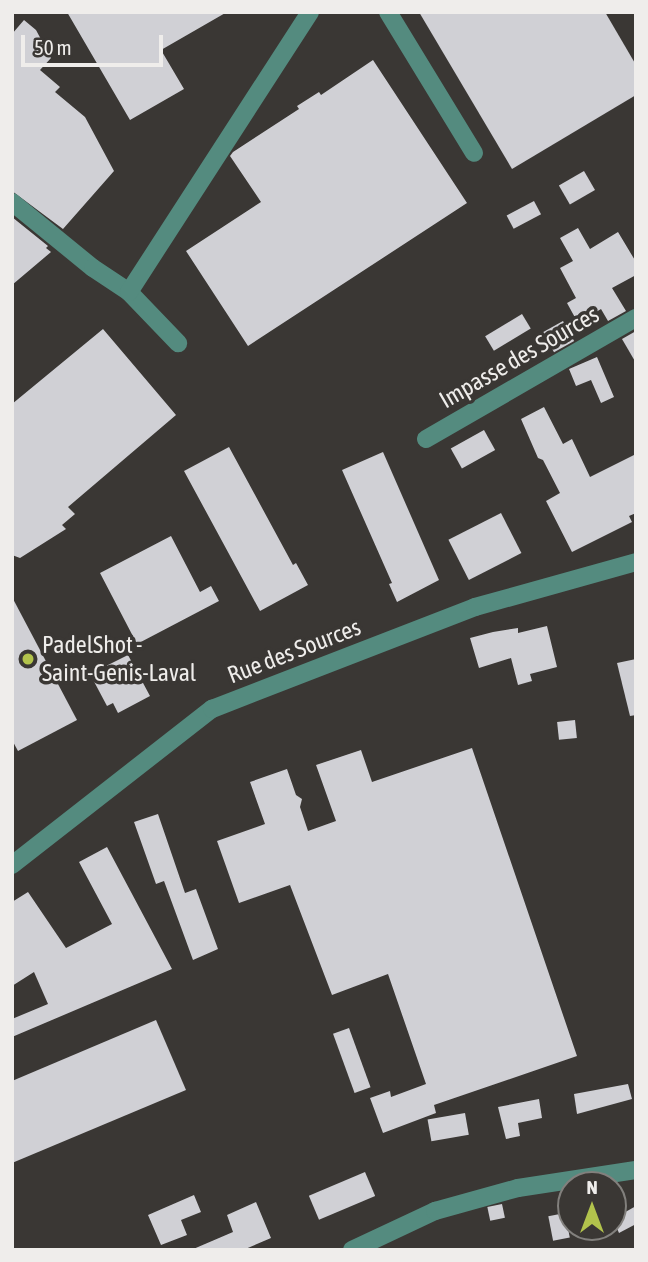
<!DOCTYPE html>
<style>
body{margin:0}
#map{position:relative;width:648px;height:1262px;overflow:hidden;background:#3a3734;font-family:"Asap Condensed",sans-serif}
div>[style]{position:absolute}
.building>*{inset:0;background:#d0d0d5;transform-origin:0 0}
.minor>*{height:18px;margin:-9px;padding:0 9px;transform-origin:9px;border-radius:9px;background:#548b7f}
.dots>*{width:19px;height:19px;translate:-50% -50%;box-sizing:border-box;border:4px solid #3a3734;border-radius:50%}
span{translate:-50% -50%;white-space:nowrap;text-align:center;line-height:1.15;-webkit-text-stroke:7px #3a3734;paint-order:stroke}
.street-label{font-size:24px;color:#efedeb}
.poi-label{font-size:24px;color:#efedeb}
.left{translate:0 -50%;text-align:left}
.frame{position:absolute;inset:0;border:14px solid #efedeb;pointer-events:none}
.north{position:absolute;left:557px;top:1171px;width:70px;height:70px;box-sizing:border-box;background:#3a3734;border:2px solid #82807d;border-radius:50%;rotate:0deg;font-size:19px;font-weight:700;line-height:28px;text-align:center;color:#efedeb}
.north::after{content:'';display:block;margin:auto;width:24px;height:32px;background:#b2c34c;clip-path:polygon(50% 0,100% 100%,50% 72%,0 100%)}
.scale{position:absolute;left:21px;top:35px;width:142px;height:32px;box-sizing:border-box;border:4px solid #efedeb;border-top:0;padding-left:9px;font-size:21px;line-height:24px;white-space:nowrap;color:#efedeb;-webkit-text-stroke:5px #3a3734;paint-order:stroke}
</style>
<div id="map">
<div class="building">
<div style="clip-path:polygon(67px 12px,227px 12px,161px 50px,184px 89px,130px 120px)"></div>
<div style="clip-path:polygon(419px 12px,605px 12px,636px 65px,636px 95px,512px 169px)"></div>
<div style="clip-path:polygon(24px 20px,36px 30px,51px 58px,40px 70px,60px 87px,55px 92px,85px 117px,114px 171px,63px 229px,12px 191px,12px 34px)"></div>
<div style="clip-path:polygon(373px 60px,467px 203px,248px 346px,186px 251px,261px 202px,230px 156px,233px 152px,299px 109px,297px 106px,319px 92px,321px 95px)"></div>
<div style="left:584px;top:171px;width:22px;height:29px;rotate:60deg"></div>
<div style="left:534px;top:201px;width:15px;height:31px;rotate:62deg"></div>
<div style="clip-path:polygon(12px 217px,48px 246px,46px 248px,51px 252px,12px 285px)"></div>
<div style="clip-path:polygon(578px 228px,590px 249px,618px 232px,636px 262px,636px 275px,612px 288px,626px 311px,608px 321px,601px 309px,578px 323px,567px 303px,576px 298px,560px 268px,573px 261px,560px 238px)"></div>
<div style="left:522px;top:314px;width:17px;height:43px;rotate:59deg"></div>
<div style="left:563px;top:321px;width:23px;height:23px;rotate:61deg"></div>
<div style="clip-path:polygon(103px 329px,176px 415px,68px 507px,75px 514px,62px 525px,66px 529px,20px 558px,12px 555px,12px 404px)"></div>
<div style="clip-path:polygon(636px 331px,636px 363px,622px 339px)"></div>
<div style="clip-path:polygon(597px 357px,614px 397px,601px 403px,591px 380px,576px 386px,569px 369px)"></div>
<div style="clip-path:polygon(544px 407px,563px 444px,572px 439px,590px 477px,636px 454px,636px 513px,629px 516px,632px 522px,572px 552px,546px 501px,560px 493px,543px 460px,538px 458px,521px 419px)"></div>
<div style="left:484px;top:430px;width:23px;height:38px;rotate:61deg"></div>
<div style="clip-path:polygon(229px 447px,293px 565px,296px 563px,308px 585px,260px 611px,184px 471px)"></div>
<div style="clip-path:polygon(383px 452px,439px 580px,397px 602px,389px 584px,392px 583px,342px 470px)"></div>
<div style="left:501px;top:513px;width:45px;height:59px;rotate:63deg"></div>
<div style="clip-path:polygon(171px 536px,200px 592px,211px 586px,219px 601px,137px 644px,100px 573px)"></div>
<div style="clip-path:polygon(12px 597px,77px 720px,18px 751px,12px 740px)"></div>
<div style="clip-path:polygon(547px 626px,557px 667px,530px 674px,532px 681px,518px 685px,511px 658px,479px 668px,470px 638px,493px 632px,518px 628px,518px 633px)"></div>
<div style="clip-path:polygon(128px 655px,150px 696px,118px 713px,113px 703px,107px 706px,90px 674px)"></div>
<div style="clip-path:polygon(636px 659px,636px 715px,630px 716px,617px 663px)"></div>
<div style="left:575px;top:720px;width:18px;height:18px;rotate:84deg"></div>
<div style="clip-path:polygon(472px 748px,577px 1056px,434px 1105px,436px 1113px,383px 1133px,370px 1098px,390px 1091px,391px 1097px,426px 1084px,388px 974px,332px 995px,290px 885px,239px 903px,217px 841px,265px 824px,250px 782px,287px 769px,296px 795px,302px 799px,300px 807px,308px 831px,336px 821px,316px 765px,361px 750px,372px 782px)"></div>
<div style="clip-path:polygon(158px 814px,185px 893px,196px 889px,218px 949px,193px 960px,164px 881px,156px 884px,134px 822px)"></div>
<div style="clip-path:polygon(107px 847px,172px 969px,12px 1037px,12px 1019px,48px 1004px,34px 972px,12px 986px,12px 902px,28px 892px,66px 948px,112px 924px,79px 862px)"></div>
<div style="clip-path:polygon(156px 1020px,186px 1090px,12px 1163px,12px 1081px)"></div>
<div style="left:349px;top:1028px;width:63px;height:17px;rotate:70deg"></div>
<div style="clip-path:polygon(628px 1084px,632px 1099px,577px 1114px,574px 1094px)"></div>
<div style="clip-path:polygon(539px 1099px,542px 1118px,518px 1123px,520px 1136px,506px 1139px,498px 1107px)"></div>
<div style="left:465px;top:1113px;width:22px;height:38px;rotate:80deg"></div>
<div style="left:365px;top:1172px;width:26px;height:61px;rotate:67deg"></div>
<div style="clip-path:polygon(194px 1195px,201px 1212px,181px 1220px,187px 1235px,161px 1245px,148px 1215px)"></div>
<div style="clip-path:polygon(256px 1202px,271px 1238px,243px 1250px,191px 1250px,233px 1232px,227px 1215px)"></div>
<div style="left:502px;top:1204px;width:14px;height:15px;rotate:78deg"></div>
<div style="clip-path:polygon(636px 1206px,636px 1224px,619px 1233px,613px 1219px)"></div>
<div style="left:565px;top:1213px;width:25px;height:17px;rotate:79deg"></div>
</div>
<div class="minor">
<div style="left:388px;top:12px;width:165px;rotate:58.6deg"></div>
<div style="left:12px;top:202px;width:104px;rotate:39.2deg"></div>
<div style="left:93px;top:268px;width:43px;rotate:33.7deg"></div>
<div style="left:129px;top:292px;width:71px;rotate:46.1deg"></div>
<div style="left:129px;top:292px;width:333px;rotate:-57.1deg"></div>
<div style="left:426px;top:439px;width:242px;rotate:-30deg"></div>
<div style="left:12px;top:865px;width:254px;rotate:-38deg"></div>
<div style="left:212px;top:709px;width:282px;rotate:-21.2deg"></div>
<div style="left:475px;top:607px;width:167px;rotate:-15.6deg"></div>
<div style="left:352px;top:1250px;width:92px;rotate:-25.2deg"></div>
<div style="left:435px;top:1211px;width:86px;rotate:-15.5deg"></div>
<div style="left:518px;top:1188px;width:119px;rotate:-8.7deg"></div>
</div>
<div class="dots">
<div style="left:28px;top:659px;background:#b2c34c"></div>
</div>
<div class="street-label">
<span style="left:519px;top:357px;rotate:-30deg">Impasse des Sources</span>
<span style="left:294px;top:651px;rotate:-21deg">Rue des Sources</span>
</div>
<div class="poi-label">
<span class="left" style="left:42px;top:659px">PadelShot -<br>Saint-Genis-Laval</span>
</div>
<div class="frame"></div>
<div class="north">N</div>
<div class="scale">50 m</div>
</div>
